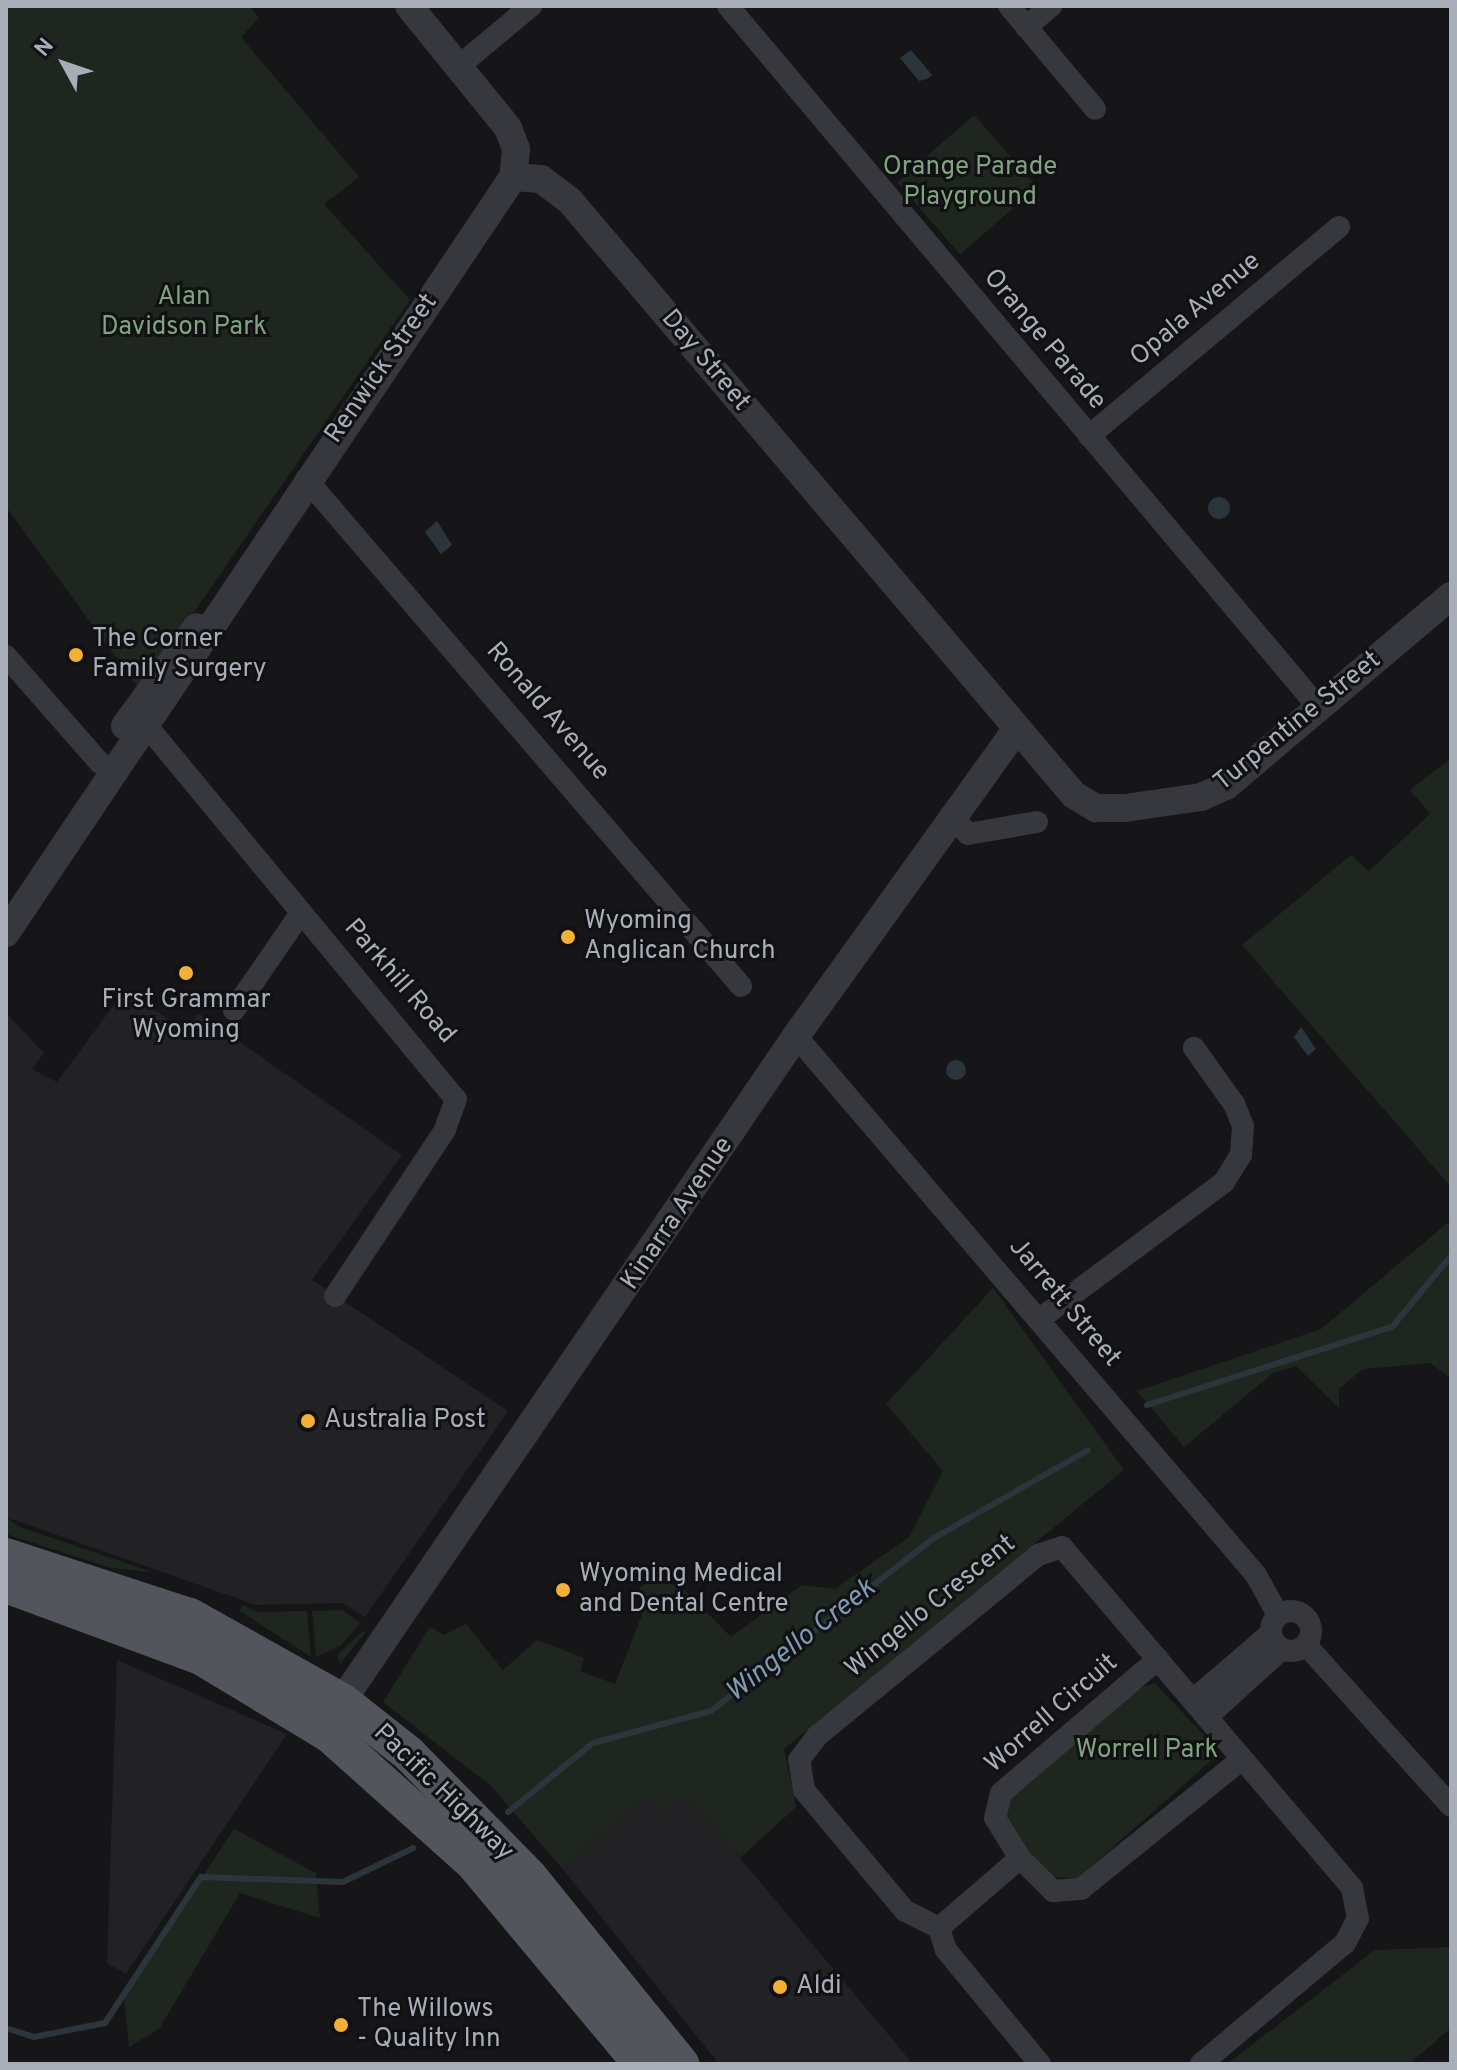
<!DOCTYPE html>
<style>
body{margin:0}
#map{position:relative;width:1457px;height:2070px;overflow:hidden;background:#161618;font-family:Overpass,sans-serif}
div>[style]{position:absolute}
.built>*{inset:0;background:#222225}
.green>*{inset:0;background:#1e261f;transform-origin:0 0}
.water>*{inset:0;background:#2c353c}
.round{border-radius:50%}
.stream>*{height:6px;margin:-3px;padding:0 3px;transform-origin:3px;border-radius:3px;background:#2c353c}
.minor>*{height:22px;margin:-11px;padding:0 11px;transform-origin:11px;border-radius:11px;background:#37383d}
.minor>.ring{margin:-11px;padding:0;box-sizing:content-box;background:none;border:22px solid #37383d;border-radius:50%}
.tertiary>*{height:28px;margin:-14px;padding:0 14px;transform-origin:14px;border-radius:14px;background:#37383d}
.primary>*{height:36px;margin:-18px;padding:0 18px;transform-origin:18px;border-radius:18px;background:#53555c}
.dots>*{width:22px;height:22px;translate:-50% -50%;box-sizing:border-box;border:4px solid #111113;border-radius:50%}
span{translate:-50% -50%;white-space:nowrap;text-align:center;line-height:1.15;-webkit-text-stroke:6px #111113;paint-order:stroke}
.park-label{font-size:26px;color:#7fa381}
.street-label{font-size:26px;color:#a8adb8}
.poi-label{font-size:26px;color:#a8adb8}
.left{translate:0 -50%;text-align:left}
.water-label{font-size:28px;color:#7f9bb3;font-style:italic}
.frame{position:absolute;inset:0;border:8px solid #a8adb8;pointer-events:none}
.north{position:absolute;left:24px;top:24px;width:80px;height:80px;-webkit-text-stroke:6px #111113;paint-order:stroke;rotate:310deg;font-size:22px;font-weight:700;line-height:32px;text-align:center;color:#a8adb8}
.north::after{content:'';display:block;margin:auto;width:28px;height:36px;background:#a8adb8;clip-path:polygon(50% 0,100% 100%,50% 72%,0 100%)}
</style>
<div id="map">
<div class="built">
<div style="clip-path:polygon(125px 990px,186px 1031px,198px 1013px,402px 1155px,312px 1280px,508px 1411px,365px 1617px,342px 1603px,256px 1605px,6px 1517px,6px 1013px,44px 1053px,32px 1069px,57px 1082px)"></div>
<div style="clip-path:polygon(117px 1660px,287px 1734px,126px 1974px,107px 1963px)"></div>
<div style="clip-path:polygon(688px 1796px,740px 1858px,913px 2064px,719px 2064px,562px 1868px,646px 1797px)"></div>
</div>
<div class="green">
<div style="clip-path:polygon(6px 6px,249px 6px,259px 18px,241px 37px,359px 177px,324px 204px,410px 300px,140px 690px,6px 507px)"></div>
<div style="left:974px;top:115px;width:96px;height:102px;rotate:49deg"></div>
<div style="clip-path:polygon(1451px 758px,1451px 1187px,1242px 945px,1351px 855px,1369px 871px,1430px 814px,1410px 790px)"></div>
<div style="clip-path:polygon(1451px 1220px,1450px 1378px,1430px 1363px,1363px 1369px,1339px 1389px,1339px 1408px,1296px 1366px,1273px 1373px,1184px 1447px,1137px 1391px,1321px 1329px)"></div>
<div style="clip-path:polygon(993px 1288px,1124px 1470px,784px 1749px,796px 1807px,740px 1858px,688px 1796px,657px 1810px,646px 1797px,562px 1868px,491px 1786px,383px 1702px,430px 1627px,444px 1635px,466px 1624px,503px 1670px,537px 1640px,584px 1658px,580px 1671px,615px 1684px,647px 1602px,637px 1591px,662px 1567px,731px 1637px,802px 1585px,835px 1589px,909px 1537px,943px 1471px,886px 1404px)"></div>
<div style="clip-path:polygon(6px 1517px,20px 1527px,152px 1572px,111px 1568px,6px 1534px)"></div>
<div style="clip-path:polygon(242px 1605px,257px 1612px,307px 1611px,311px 1657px,240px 1611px)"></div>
<div style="clip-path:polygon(342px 1610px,361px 1623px,340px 1646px,316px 1657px,312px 1611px)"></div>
<div style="clip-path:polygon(363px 1631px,366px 1632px,340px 1664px,337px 1655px)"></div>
<div style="clip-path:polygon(1155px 1683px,1210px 1742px,1214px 1758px,1077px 1879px,1049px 1876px,1005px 1824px,1009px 1797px,1135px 1689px)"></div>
<div style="clip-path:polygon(234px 1829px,316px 1873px,320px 1918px,240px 1893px,159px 2029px,129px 2047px,124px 1995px)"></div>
<div style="clip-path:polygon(1451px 1947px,1451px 2028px,1409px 2064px,1227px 2064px,1375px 1950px)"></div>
</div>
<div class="water">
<div style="clip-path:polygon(911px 50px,932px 75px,927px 79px,919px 81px,900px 58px)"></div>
<div class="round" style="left:1208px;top:497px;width:22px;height:22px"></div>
<div style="clip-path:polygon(437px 521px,452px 545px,441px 554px,425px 532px)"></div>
<div style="clip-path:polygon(1301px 1027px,1316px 1049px,1308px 1056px,1294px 1037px)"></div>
<div class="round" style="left:946px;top:1060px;width:20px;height:20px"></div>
</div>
<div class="stream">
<div style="left:1147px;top:1405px;width:257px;rotate:-17.7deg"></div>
<div style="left:1392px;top:1327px;width:92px;rotate:-50.3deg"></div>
<div style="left:508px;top:1812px;width:109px;rotate:-39.1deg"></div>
<div style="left:593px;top:1743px;width:122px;rotate:-15.2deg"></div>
<div style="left:711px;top:1711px;width:282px;rotate:-37.8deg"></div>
<div style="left:934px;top:1538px;width:177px;rotate:-29.7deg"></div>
<div style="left:6px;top:2028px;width:29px;rotate:18deg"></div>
<div style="left:34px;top:2037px;width:72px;rotate:-11.2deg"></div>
<div style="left:105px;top:2023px;width:175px;rotate:-56.7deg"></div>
<div style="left:201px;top:1877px;width:142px;rotate:2deg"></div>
<div style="left:343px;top:1882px;width:78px;rotate:-25.9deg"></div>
</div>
<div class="minor">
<div style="left:728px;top:6px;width:918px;rotate:49.91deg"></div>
<div style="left:1009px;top:6px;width:134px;rotate:50.1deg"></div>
<div style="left:1026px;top:27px;width:33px;rotate:-40deg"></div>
<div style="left:459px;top:66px;width:94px;rotate:-39.8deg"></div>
<div style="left:1089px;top:436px;width:326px;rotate:-39.9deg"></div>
<div style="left:306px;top:479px;width:668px;rotate:49.37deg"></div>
<div style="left:6px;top:656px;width:142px;rotate:48.7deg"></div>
<div style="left:147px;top:726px;width:484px;rotate:50.4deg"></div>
<div style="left:456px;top:1099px;width:33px;rotate:110deg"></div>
<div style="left:445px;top:1130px;width:199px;rotate:123.5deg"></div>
<div style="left:951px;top:815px;width:25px;rotate:48deg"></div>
<div style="left:968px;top:834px;width:70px;rotate:-9.9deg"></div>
<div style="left:234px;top:1010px;width:118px;rotate:-55.4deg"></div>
<div style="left:796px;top:1036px;width:709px;rotate:49.52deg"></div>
<div style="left:1256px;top:1575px;width:46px;rotate:61.2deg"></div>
<div style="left:1041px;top:1318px;width:228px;rotate:-36.6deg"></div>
<div style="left:1224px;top:1182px;width:32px;rotate:-58deg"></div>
<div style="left:1241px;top:1155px;width:29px;rotate:-86deg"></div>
<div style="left:1243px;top:1126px;width:24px;rotate:-112deg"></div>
<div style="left:1234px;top:1104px;width:69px;rotate:-125.5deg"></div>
<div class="ring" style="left:1271px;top:1611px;width:18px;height:18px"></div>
<div style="left:1306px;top:1645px;width:217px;rotate:48deg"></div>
<div style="left:1158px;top:1659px;width:206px;rotate:139.5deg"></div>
<div style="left:1001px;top:1793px;width:26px;rotate:103deg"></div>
<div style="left:995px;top:1818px;width:47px;rotate:58deg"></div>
<div style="left:1020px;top:1858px;width:47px;rotate:45deg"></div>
<div style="left:1053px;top:1891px;width:28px;rotate:-4deg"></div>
<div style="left:1081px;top:1889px;width:207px;rotate:-38.9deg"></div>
<div style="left:1194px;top:1699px;width:101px;rotate:-40.6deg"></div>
<div style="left:1208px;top:1716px;width:100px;rotate:-42.2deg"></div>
<div style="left:939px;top:1928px;width:107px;rotate:-40.8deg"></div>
<div style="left:1040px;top:2064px;width:148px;rotate:-129.5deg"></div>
<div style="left:946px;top:1950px;width:23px;rotate:-108deg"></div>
<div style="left:939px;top:1928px;width:38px;rotate:-153deg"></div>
<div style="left:905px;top:1911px;width:158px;rotate:-129.9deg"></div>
<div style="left:804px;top:1790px;width:30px;rotate:-99deg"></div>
<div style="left:799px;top:1760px;width:30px;rotate:-53deg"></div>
<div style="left:817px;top:1736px;width:286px;rotate:-39.3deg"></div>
<div style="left:1038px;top:1555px;width:25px;rotate:-18deg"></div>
<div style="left:1062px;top:1547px;width:448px;rotate:49.6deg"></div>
<div style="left:1352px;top:1888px;width:31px;rotate:79deg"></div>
<div style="left:1358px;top:1918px;width:28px;rotate:117deg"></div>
<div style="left:1345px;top:1943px;width:188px;rotate:140deg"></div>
</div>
<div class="tertiary">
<div style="left:409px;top:6px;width:157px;rotate:50.9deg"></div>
<div style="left:508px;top:128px;width:22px;rotate:69deg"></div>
<div style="left:516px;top:149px;width:28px;rotate:96deg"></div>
<div style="left:513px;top:177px;width:28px;rotate:4deg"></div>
<div style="left:541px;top:179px;width:36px;rotate:37deg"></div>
<div style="left:570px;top:201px;width:779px;rotate:49.69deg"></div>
<div style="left:1074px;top:795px;width:26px;rotate:31deg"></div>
<div style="left:1096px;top:808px;width:29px"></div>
<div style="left:1125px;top:808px;width:77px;rotate:-8.2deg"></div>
<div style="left:1201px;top:797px;width:27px;rotate:-24deg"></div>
<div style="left:1226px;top:786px;width:294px;rotate:-40.2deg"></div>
<div style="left:125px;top:726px;width:122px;rotate:-54deg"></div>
<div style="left:6px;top:933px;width:910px;rotate:-56.15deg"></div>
<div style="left:342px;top:1701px;width:805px;rotate:-55.68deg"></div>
<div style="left:796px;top:1036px;width:378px;rotate:-54.3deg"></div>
</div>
<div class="primary">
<div style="left:6px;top:1556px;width:194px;rotate:18.1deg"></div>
<div style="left:190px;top:1616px;width:174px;rotate:29.2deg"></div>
<div style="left:342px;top:1701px;width:85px;rotate:38.3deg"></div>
<div style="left:409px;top:1754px;width:171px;rotate:45.5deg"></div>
<div style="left:529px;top:1876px;width:242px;rotate:51deg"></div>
<div style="left:6px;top:1585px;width:208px;rotate:20.3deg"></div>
<div style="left:201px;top:1657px;width:151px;rotate:31.2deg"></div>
<div style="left:330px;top:1735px;width:192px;rotate:41.8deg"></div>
<div style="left:473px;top:1863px;width:262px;rotate:50.1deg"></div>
</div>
<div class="dots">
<div style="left:76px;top:655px;background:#f2b134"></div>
<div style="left:568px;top:937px;background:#f2b134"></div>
<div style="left:186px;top:973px;background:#f2b134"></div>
<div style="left:308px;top:1421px;background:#f2b134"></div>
<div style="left:563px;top:1590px;background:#f2b134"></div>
<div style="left:780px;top:1987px;background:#f2b134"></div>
<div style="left:341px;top:2025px;background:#f2b134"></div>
</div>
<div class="park-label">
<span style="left:970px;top:183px">Orange Parade<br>Playground</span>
<span style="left:184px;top:313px">Alan<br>Davidson Park</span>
<span style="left:1147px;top:1751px">Worrell Park</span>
</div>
<div class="street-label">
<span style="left:1196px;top:310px;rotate:-40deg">Opala Avenue</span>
<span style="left:1044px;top:340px;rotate:50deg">Orange Parade</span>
<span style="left:705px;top:361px;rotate:50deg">Day Street</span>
<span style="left:382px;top:369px;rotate:-55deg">Renwick Street</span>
<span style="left:547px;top:712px;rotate:49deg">Ronald Avenue</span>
<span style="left:1298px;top:722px;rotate:-39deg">Turpentine Street</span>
<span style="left:399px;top:982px;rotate:49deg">Parkhill Road</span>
<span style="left:678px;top:1214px;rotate:-56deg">Kinarra Avenue</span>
<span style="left:1064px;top:1303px;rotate:50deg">Jarrett Street</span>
<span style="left:931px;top:1607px;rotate:-39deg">Wingello Crescent</span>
<span style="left:1052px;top:1714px;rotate:-41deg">Worrell Circuit</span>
<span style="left:443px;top:1793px;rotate:44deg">Pacific Highway</span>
</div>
<div class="poi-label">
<span class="left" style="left:92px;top:655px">The Corner<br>Family Surgery</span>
<span class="left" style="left:584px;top:937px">Wyoming<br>Anglican Church</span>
<span style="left:186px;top:1016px">First Grammar<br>Wyoming</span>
<span class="left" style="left:324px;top:1421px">Australia Post</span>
<span class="left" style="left:579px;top:1590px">Wyoming Medical<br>and Dental Centre</span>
<span class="left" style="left:796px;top:1987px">Aldi</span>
<span class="left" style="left:357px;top:2025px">The Willows<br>- Quality Inn</span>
</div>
<div class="water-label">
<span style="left:801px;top:1641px;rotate:-38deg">Wingello Creek</span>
</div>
<div class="frame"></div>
<div class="north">N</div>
</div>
